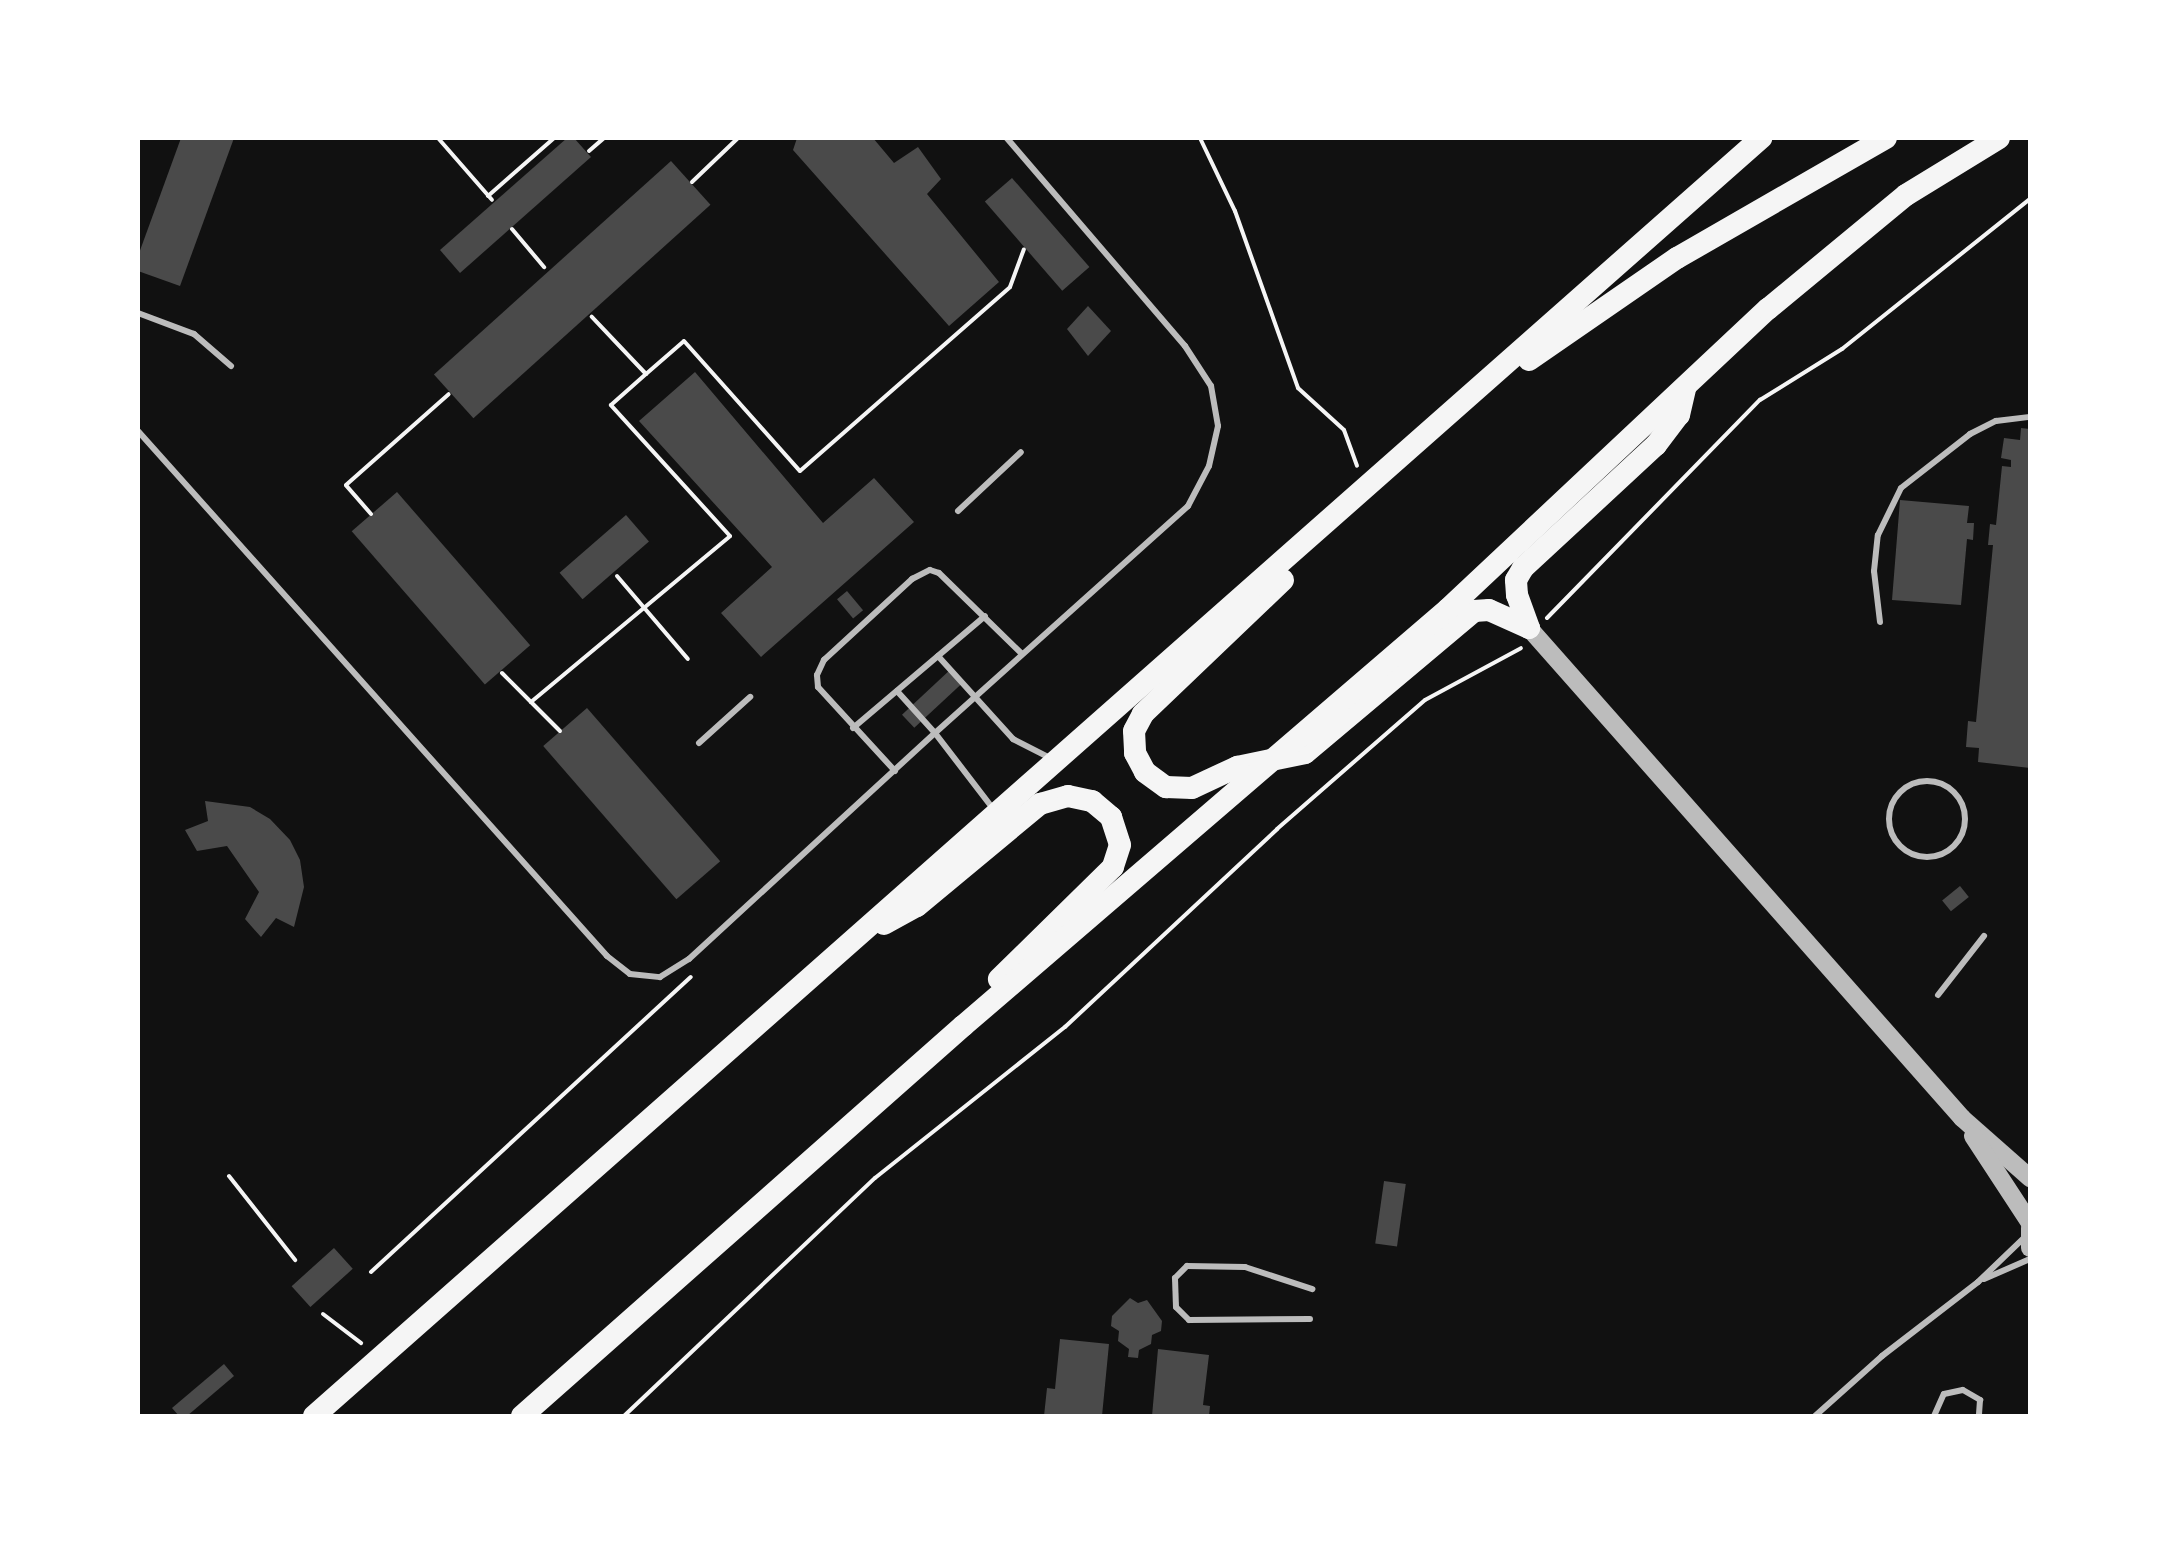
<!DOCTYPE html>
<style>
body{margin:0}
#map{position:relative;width:2168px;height:1554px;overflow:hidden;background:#111;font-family:"Archivo Narrow",sans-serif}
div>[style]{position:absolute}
.building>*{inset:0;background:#4a4a4a;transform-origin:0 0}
.path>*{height:4px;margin:-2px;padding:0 2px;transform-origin:2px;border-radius:2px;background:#f5f5f5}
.service>*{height:6px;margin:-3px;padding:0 3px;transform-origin:3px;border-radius:3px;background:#bcbcbc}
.service>.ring{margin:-3px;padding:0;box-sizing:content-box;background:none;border:6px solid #bcbcbc;border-radius:50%}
.tertiary>*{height:18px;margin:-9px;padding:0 9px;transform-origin:9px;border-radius:9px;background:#bcbcbc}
.trunk>*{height:22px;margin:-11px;padding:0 11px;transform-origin:11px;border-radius:11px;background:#f5f5f5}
span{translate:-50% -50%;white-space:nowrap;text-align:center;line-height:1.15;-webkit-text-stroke:8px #fff;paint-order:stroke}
.frame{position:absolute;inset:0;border:140px solid #fff;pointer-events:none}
</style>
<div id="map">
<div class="building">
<div style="clip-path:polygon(181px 138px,234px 138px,180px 286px,138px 271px,138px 256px)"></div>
<div style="clip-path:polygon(567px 138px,574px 138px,591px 157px,460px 273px,440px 250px)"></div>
<div style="clip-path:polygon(797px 138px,873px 138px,894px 163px,918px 147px,941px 179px,927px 194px,999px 282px,949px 326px,793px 150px)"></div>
<div style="left:671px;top:161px;width:59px;height:319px;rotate:48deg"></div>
<div style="left:1012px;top:178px;width:118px;height:36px;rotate:49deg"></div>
<div style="clip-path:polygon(1088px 306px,1111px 331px,1088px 356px,1067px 329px)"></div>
<div style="clip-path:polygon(695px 372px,823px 523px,874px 478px,914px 522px,761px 657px,721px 613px,772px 567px,639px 421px)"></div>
<div style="clip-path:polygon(2021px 428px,2030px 429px,2030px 768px,1978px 762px,1979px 748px,1966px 747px,1968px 721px,1976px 722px,1993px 545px,1988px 545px,1990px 524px,1996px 525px,2002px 466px,2011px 467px,2011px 460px,2001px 458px,2004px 438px,2020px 440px)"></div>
<div style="left:397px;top:492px;width:203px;height:60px;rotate:49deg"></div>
<div style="clip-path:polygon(1900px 500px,1969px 506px,1967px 523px,1974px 523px,1973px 540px,1967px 539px,1961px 605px,1892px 600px)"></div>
<div style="left:626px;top:515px;width:35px;height:88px;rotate:49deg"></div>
<div style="left:847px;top:591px;width:25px;height:13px;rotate:50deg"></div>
<div style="left:951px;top:669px;width:18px;height:67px;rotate:47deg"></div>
<div style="left:587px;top:708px;width:203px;height:58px;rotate:49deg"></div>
<div style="clip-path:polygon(205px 801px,250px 807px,270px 819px,290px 840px,300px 860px,304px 887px,294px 927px,276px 918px,261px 937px,245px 919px,259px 892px,227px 846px,197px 851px,185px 830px,208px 821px)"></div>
<div style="left:1960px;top:886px;width:14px;height:23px;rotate:51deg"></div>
<div style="left:1384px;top:1181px;width:22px;height:63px;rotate:8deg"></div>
<div style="left:334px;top:1248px;width:28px;height:57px;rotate:48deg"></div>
<div style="clip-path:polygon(1130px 1298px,1138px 1303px,1147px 1300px,1162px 1321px,1161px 1331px,1152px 1335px,1151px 1344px,1139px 1350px,1138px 1358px,1128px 1357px,1129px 1349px,1118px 1341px,1119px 1331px,1111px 1326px,1112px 1316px)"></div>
<div style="clip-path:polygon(1060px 1339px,1109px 1344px,1102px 1416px,1044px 1416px,1047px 1388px,1055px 1389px)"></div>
<div style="clip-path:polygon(1158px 1349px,1209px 1355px,1203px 1405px,1210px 1406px,1209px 1416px,1152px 1416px)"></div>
<div style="clip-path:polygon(224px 1364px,234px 1376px,187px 1416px,179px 1416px,172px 1408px)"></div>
</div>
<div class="path">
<div style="left:438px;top:138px;width:82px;rotate:48.9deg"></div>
<div style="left:1200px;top:138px;width:81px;rotate:64.4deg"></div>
<div style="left:1235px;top:211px;width:188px;rotate:70.4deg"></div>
<div style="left:1298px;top:388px;width:62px;rotate:42.4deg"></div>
<div style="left:1344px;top:430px;width:38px;rotate:70deg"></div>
<div style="left:589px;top:151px;width:20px;rotate:-41deg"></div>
<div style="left:692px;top:182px;width:64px;rotate:-43.7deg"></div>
<div style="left:488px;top:196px;width:88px;rotate:-41.3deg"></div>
<div style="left:512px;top:229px;width:50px;rotate:49.9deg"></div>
<div style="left:646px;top:374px;width:50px;rotate:-41deg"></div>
<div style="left:684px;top:341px;width:174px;rotate:48.3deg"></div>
<div style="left:800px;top:471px;width:279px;rotate:-41.2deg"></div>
<div style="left:1010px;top:287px;width:40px;rotate:-69.8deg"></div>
<div style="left:371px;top:514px;width:38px;rotate:-131deg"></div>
<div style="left:346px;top:485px;width:137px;rotate:-41.5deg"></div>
<div style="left:617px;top:576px;width:109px;rotate:49.5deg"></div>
<div style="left:1547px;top:618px;width:305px;rotate:-45.7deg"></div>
<div style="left:1760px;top:400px;width:97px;rotate:-31.9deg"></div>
<div style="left:1842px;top:349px;width:241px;rotate:-38.6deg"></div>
<div style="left:502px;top:673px;width:41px;rotate:45deg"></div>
<div style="left:560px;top:731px;width:41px;rotate:-135deg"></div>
<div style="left:531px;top:702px;width:259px;rotate:-39.8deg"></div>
<div style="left:730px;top:536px;width:177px;rotate:-132.3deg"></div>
<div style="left:611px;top:405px;width:47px;rotate:-41.5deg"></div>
<div style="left:646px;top:374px;width:79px;rotate:-133.5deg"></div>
<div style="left:229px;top:1176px;width:107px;rotate:51.8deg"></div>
<div style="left:371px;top:1272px;width:435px;rotate:-42.7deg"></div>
<div style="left:323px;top:1314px;width:48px;rotate:37.3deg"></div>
<div style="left:624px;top:1416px;width:346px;rotate:-43.5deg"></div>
<div style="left:875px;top:1178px;width:243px;rotate:-38.5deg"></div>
<div style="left:1065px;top:1027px;width:290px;rotate:-43deg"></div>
<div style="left:1277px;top:829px;width:196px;rotate:-41.1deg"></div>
<div style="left:1425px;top:700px;width:109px;rotate:-28.4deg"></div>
</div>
<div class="service">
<div style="left:138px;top:313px;width:60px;rotate:20.6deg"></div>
<div style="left:194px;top:334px;width:49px;rotate:40.9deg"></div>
<div style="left:138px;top:431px;width:704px;rotate:48.22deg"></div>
<div style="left:607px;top:956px;width:29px;rotate:38deg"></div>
<div style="left:630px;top:974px;width:30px;rotate:6deg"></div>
<div style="left:660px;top:977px;width:34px;rotate:-32deg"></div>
<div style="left:689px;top:959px;width:334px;rotate:-42.6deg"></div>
<div style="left:935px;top:733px;width:97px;rotate:52.5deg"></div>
<div style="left:958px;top:511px;width:86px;rotate:-43.1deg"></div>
<div style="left:1880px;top:622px;width:51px;rotate:-96.7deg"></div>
<div style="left:1874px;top:571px;width:36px;rotate:-84deg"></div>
<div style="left:1878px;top:535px;width:52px;rotate:-63.9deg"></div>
<div style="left:1901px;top:488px;width:88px;rotate:-38deg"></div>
<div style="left:1970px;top:434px;width:29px;rotate:-27deg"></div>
<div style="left:1996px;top:421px;width:34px;rotate:-7deg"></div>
<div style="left:938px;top:656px;width:112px;rotate:47.9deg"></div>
<div style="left:1013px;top:739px;width:42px;rotate:27.2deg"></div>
<div style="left:897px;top:691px;width:57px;rotate:47.9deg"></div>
<div style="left:935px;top:733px;width:340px;rotate:-41.9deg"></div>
<div style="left:1188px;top:506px;width:45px;rotate:-62.3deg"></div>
<div style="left:1209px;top:466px;width:41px;rotate:-77.3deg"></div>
<div style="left:1218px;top:426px;width:41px;rotate:-99.9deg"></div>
<div style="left:1211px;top:386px;width:48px;rotate:-123deg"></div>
<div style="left:1185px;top:346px;width:274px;rotate:-130.6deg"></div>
<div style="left:853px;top:728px;width:173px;rotate:-40.3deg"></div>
<div style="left:699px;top:743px;width:69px;rotate:-42deg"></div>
<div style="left:895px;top:771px;width:114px;rotate:-132.5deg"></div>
<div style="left:818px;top:687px;width:12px;rotate:-95deg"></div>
<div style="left:817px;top:675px;width:17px;rotate:-65deg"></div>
<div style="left:824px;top:660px;width:120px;rotate:-42.6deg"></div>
<div style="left:912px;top:579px;width:20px;rotate:-27deg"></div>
<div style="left:930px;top:570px;width:9px;rotate:18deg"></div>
<div style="left:939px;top:573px;width:116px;rotate:44.3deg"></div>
<div class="ring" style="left:1889px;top:781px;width:70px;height:70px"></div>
<div style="left:1938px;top:995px;width:75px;rotate:-52.1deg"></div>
<div style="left:1984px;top:1279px;width:50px;rotate:-23.5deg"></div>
<div style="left:1310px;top:1319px;width:121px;rotate:179.5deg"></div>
<div style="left:1189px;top:1320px;width:18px;rotate:-135deg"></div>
<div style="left:1176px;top:1307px;width:29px;rotate:-92deg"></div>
<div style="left:1175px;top:1278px;width:17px;rotate:-45deg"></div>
<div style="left:1187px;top:1266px;width:58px;rotate:1deg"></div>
<div style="left:1245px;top:1267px;width:71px;rotate:18.2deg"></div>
<div style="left:1815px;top:1416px;width:90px;rotate:-41.8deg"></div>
<div style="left:1882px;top:1356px;width:121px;rotate:-37.6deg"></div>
<div style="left:1978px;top:1282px;width:68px;rotate:-43.8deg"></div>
<div style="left:1934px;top:1416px;width:24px;rotate:-66deg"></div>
<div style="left:1944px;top:1394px;width:19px;rotate:-12deg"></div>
<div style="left:1963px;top:1390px;width:20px;rotate:30deg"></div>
<div style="left:1980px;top:1400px;width:16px;rotate:94deg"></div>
</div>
<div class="tertiary">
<div style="left:1529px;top:628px;width:654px;rotate:48.53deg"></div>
<div style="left:1962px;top:1118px;width:91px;rotate:41.4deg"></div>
<div style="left:1973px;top:1136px;width:104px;rotate:56.8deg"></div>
<div style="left:2030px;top:1228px;width:20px;rotate:90deg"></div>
</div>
<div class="trunk">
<div style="left:1529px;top:360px;width:180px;rotate:-34.6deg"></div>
<div style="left:1677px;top:258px;width:241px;rotate:-29.9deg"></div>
<div style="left:1283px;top:580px;width:194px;rotate:136.3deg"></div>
<div style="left:1143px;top:714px;width:19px;rotate:118deg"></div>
<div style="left:1134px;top:731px;width:22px;rotate:87deg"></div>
<div style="left:1135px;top:753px;width:21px;rotate:62deg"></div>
<div style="left:1145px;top:772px;width:26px;rotate:36deg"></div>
<div style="left:1166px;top:787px;width:26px;rotate:2deg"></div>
<div style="left:1192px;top:788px;width:50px;rotate:-25deg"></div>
<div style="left:1237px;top:767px;width:69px;rotate:-11.6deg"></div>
<div style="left:1305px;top:753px;width:221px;rotate:-40deg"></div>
<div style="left:1474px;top:611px;width:15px;rotate:-4deg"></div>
<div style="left:1489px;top:610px;width:44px;rotate:24.2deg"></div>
<div style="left:1529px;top:628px;width:35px;rotate:-110deg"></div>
<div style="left:1517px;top:595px;width:15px;rotate:-94deg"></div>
<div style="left:1516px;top:580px;width:14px;rotate:-60deg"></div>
<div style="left:1523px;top:568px;width:181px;rotate:-42.8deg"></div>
<div style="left:1656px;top:445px;width:38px;rotate:-53deg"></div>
<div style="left:1679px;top:415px;width:28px;rotate:-77deg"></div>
<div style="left:884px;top:924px;width:38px;rotate:-29deg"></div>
<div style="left:917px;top:906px;width:160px;rotate:-39.7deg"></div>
<div style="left:1040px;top:804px;width:29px;rotate:-16deg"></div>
<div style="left:1068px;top:796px;width:25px;rotate:12deg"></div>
<div style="left:1092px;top:801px;width:25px;rotate:40deg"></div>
<div style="left:1111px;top:817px;width:29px;rotate:72deg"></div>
<div style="left:1120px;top:845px;width:23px;rotate:108deg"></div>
<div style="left:1113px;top:867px;width:160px;rotate:135.5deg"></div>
<div style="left:314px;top:1416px;width:1931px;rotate:-41.45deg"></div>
<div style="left:522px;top:1416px;width:589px;rotate:-41.49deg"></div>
<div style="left:963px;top:1026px;width:640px;rotate:-40.69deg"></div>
<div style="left:1448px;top:609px;width:439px;rotate:-43.2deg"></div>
<div style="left:1768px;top:309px;width:179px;rotate:-39.6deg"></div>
<div style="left:1906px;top:195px;width:109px;rotate:-31.5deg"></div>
</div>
<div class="frame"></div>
</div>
